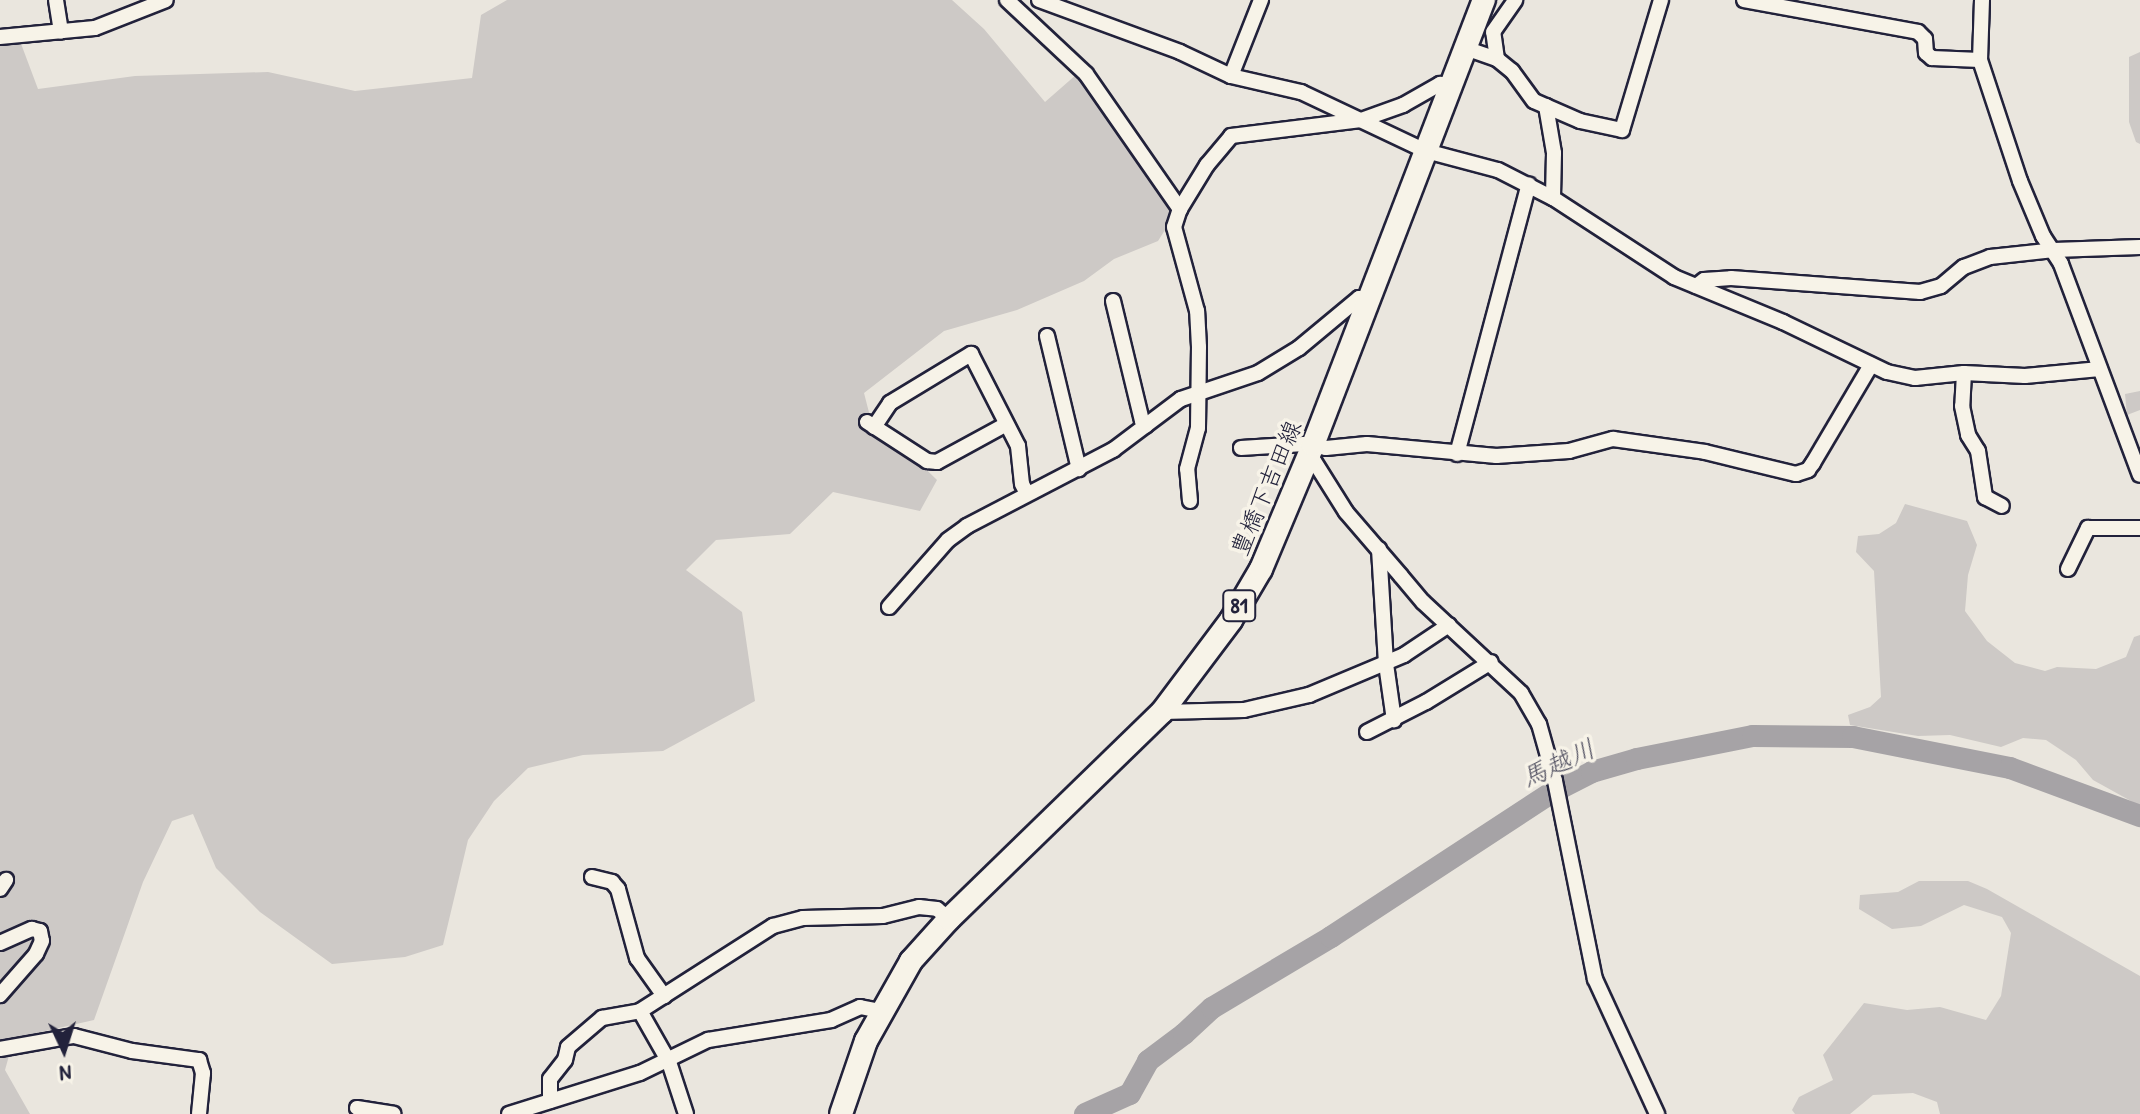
<!DOCTYPE html>
<meta charset="utf-8">
<style>
body{margin:0}
#map{position:relative;width:2140px;height:1114px;overflow:hidden;background:#eae6de;font-family:"Patrick Hand","Klee One",sans-serif}
div>[style]{position:absolute}
.green>*{inset:0;background:#cdc9c6}
.river>*{height:22px;margin:-11px;padding:0 11px;transform-origin:11px;border-radius:11px;background:#a6a3a6}
.roads{filter:drop-shadow(2px 0 #22223b) drop-shadow(-2px 0 #22223b) drop-shadow(0 2px #22223b) drop-shadow(0 -2px #22223b)}
.street>*{height:14px;margin:-7px;padding:0 7px;transform-origin:7px;border-radius:7px;background:#f7f3e8}
.primary>*{height:22px;margin:-11px;padding:0 11px;transform-origin:11px;border-radius:11px;background:#f7f3e8}
span{translate:-50% -50%;white-space:nowrap;text-align:center;line-height:1.15;-webkit-text-stroke:7px #f7f3e8;paint-order:stroke}
.shield-label span{padding:2px 6px;background:#f7f3e8;border:2px solid;border-radius:6px;-webkit-text-stroke-width:0}
.shield-label{font-size:22px;color:#22223b;font-weight:700}
.street-label{font-size:24px;color:#22223b}
.water-label{font-size:26px;color:#504f60;font-style:italic}
.north{position:absolute;left:24px;top:1010px;width:80px;height:80px;-webkit-text-stroke:6px #f7f3e8;paint-order:stroke;rotate:176deg;font-size:22px;font-weight:700;line-height:32px;text-align:center;color:#22223b}
.north::after{content:'';display:block;margin:auto;width:28px;height:36px;background:#22223b;clip-path:polygon(50% 0,100% 100%,50% 72%,0 100%)}
</style>
<div id="map">
<div class="green">
<div style="clip-path:polygon(507px 0,952px 0,984px 29px,1045px 102px,1077px 74px,1175px 214px,1158px 241px,1114px 259px,1084px 281px,1017px 310px,944px 331px,864px 393px,873px 428px,901px 445px,937px 480px,920px 511px,833px 492px,790px 534px,716px 540px,686px 570px,742px 612px,755px 701px,663px 751px,583px 755px,528px 768px,494px 801px,468px 840px,443px 945px,405px 957px,332px 964px,260px 912px,216px 868px,193px 814px,172px 821px,143px 882px,94px 1020px,14px 1038px,5px 1070px,30px 1114px,0 1114px,0 41px,20px 41px,38px 89px,135px 76px,268px 72px,355px 91px,472px 78px,481px 15px)"></div>
<div style="clip-path:polygon(2140px 52px,2140px 144px,2136px 142px,2129px 122px,2129px 57px)"></div>
<div style="clip-path:polygon(2140px 391px,2140px 410px,2127px 415px,2125px 394px)"></div>
<div style="clip-path:polygon(1905px 504px,1967px 521px,1977px 545px,1968px 575px,1965px 611px,1987px 641px,2015px 663px,2045px 671px,2057px 667px,2096px 669px,2126px 657px,2134px 637px,2140px 635px,2140px 806px,2093px 780px,2076px 760px,2046px 740px,2023px 738px,2001px 747px,1950px 735px,1918px 736px,1850px 725px,1848px 715px,1870px 707px,1881px 697px,1874px 571px,1856px 552px,1858px 536px,1879px 534px,1896px 523px)"></div>
<div style="clip-path:polygon(1919px 881px,1968px 881px,1987px 889px,2140px 976px,2140px 1114px,1940px 1114px,1937px 1102px,1913px 1093px,1873px 1095px,1850px 1114px,1795px 1114px,1792px 1110px,1799px 1097px,1833px 1080px,1823px 1055px,1864px 1003px,1907px 1010px,1940px 1007px,1986px 1020px,2001px 996px,2011px 933px,2002px 917px,1964px 905px,1921px 926px,1892px 929px,1859px 909px,1860px 895px,1898px 892px)"></div>
</div>
<div class="river">
<div style="left:1085px;top:1114px;width:49px;rotate:-24deg"></div>
<div style="left:1130px;top:1094px;width:38px;rotate:-61deg"></div>
<div style="left:1148px;top:1061px;width:45px;rotate:-36.9deg"></div>
<div style="left:1184px;top:1034px;width:38px;rotate:-43deg"></div>
<div style="left:1212px;top:1008px;width:139px;rotate:-30.8deg"></div>
<div style="left:1331px;top:937px;width:265px;rotate:-33.2deg"></div>
<div style="left:1553px;top:792px;width:44px;rotate:-27.1deg"></div>
<div style="left:1592px;top:772px;width:47px;rotate:-16.1deg"></div>
<div style="left:1637px;top:759px;width:118px;rotate:-11.2deg"></div>
<div style="left:1753px;top:736px;width:100px;rotate:0.6deg"></div>
<div style="left:1853px;top:737px;width:160px;rotate:11.2deg"></div>
<div style="left:2010px;top:768px;width:139px;rotate:20.3deg"></div>
</div>
<div class="roads">
<div class="street">
<div style="left:56px;top:0;width:32px;rotate:81deg"></div>
<div style="left:1007px;top:0;width:108px;rotate:43.1deg"></div>
<div style="left:1086px;top:74px;width:165px;rotate:55.2deg"></div>
<div style="left:1039px;top:0;width:150px;rotate:20.2deg"></div>
<div style="left:1180px;top:52px;width:56px;rotate:25.2deg"></div>
<div style="left:1231px;top:76px;width:72px;rotate:12.9deg"></div>
<div style="left:1301px;top:92px;width:138px;rotate:25.3deg"></div>
<div style="left:1426px;top:151px;width:74px;rotate:14.8deg"></div>
<div style="left:1498px;top:170px;width:62px;rotate:27deg"></div>
<div style="left:1553px;top:198px;width:145px;rotate:33.1deg"></div>
<div style="left:1674px;top:277px;width:118px;rotate:22.4deg"></div>
<div style="left:1783px;top:322px;width:115px;rotate:25.7deg"></div>
<div style="left:1887px;top:372px;width:29px;rotate:12deg"></div>
<div style="left:1915px;top:378px;width:49px;rotate:-5.8deg"></div>
<div style="left:1964px;top:373px;width:61px;rotate:2.8deg"></div>
<div style="left:2025px;top:376px;width:75px;rotate:-5.3deg"></div>
<div style="left:1744px;top:0;width:177px;rotate:10.4deg"></div>
<div style="left:1918px;top:32px;width:10px;rotate:45deg"></div>
<div style="left:1925px;top:39px;width:14px;rotate:86deg"></div>
<div style="left:1926px;top:53px;width:8px;rotate:40deg"></div>
<div style="left:1932px;top:58px;width:48px;rotate:2.4deg"></div>
<div style="left:1982px;top:0;width:60px;rotate:91.9deg"></div>
<div style="left:1980px;top:60px;width:127px;rotate:71.7deg"></div>
<div style="left:2020px;top:181px;width:60px;rotate:67.3deg"></div>
<div style="left:2043px;top:236px;width:33px;rotate:57deg"></div>
<div style="left:2061px;top:264px;width:225px;rotate:69.5deg"></div>
<div style="left:0;top:37px;width:95px;rotate:-5.4deg"></div>
<div style="left:95px;top:28px;width:76px;rotate:-21.5deg"></div>
<div style="left:1465px;top:48px;width:34px;rotate:19deg"></div>
<div style="left:1497px;top:59px;width:19px;rotate:39deg"></div>
<div style="left:1512px;top:71px;width:37px;rotate:54deg"></div>
<div style="left:1534px;top:101px;width:50px;rotate:23.5deg"></div>
<div style="left:1580px;top:121px;width:43px;rotate:12.1deg"></div>
<div style="left:1622px;top:130px;width:136px;rotate:-73.3deg"></div>
<div style="left:1497px;top:59px;width:27px;rotate:-98deg"></div>
<div style="left:1493px;top:32px;width:39px;rotate:-55deg"></div>
<div style="left:1231px;top:76px;width:82px;rotate:-68.5deg"></div>
<div style="left:1546px;top:106px;width:48px;rotate:80.3deg"></div>
<div style="left:1554px;top:153px;width:45px;rotate:91.3deg"></div>
<div style="left:1696px;top:286px;width:10px;rotate:-37deg"></div>
<div style="left:1704px;top:280px;width:27px;rotate:-4deg"></div>
<div style="left:1731px;top:278px;width:190px;rotate:4.2deg"></div>
<div style="left:1920px;top:292px;width:22px;rotate:-16deg"></div>
<div style="left:1941px;top:286px;width:30px;rotate:-40deg"></div>
<div style="left:1964px;top:267px;width:28px;rotate:-21deg"></div>
<div style="left:1990px;top:257px;width:64px;rotate:-6.2deg"></div>
<div style="left:2054px;top:250px;width:86px;rotate:-2deg"></div>
<div style="left:1113px;top:301px;width:123px;rotate:76.4deg"></div>
<div style="left:1142px;top:421px;width:6px;rotate:51deg"></div>
<div style="left:1047px;top:336px;width:137px;rotate:76.5deg"></div>
<div style="left:1964px;top:373px;width:33px;rotate:93deg"></div>
<div style="left:1962px;top:406px;width:30px;rotate:78deg"></div>
<div style="left:1968px;top:435px;width:19px;rotate:58deg"></div>
<div style="left:1978px;top:451px;width:47px;rotate:81.3deg"></div>
<div style="left:1985px;top:497px;width:19px;rotate:28deg"></div>
<div style="left:867px;top:422px;width:72px;rotate:33deg"></div>
<div style="left:927px;top:461px;width:10px;rotate:6deg"></div>
<div style="left:937px;top:462px;width:77px;rotate:-28.6deg"></div>
<div style="left:874px;top:427px;width:29px;rotate:-56deg"></div>
<div style="left:890px;top:403px;width:95px;rotate:-31.2deg"></div>
<div style="left:971px;top:354px;width:103px;rotate:62.9deg"></div>
<div style="left:1018px;top:446px;width:38px;rotate:84deg"></div>
<div style="left:1022px;top:484px;width:11px;rotate:63deg"></div>
<div style="left:1241px;top:448px;width:63px;rotate:-3.6deg"></div>
<div style="left:1304px;top:444px;width:22px;rotate:10deg"></div>
<div style="left:1326px;top:448px;width:41px;rotate:-5.6deg"></div>
<div style="left:1367px;top:444px;width:130px;rotate:5.3deg"></div>
<div style="left:1496px;top:456px;width:73px;rotate:-3.9deg"></div>
<div style="left:1569px;top:451px;width:46px;rotate:-15.3deg"></div>
<div style="left:1613px;top:439px;width:93px;rotate:8deg"></div>
<div style="left:1705px;top:452px;width:94px;rotate:13.6deg"></div>
<div style="left:1796px;top:474px;width:13px;rotate:-18deg"></div>
<div style="left:1808px;top:470px;width:9px;rotate:-54deg"></div>
<div style="left:1813px;top:463px;width:114px;rotate:-59.4deg"></div>
<div style="left:1457px;top:454px;width:279px;rotate:-75.1deg"></div>
<div style="left:1308px;top:457px;width:7px;rotate:34deg"></div>
<div style="left:1314px;top:461px;width:60px;rotate:57.9deg"></div>
<div style="left:1346px;top:512px;width:84px;rotate:49.3deg"></div>
<div style="left:1401px;top:576px;width:34px;rotate:50deg"></div>
<div style="left:1423px;top:602px;width:134px;rotate:42.9deg"></div>
<div style="left:1521px;top:693px;width:36px;rotate:60deg"></div>
<div style="left:1539px;top:724px;width:59px;rotate:74.3deg"></div>
<div style="left:1555px;top:781px;width:202px;rotate:78.6deg"></div>
<div style="left:1595px;top:979px;width:149px;rotate:65.3deg"></div>
<div style="left:1190px;top:501px;width:32px;rotate:-95deg"></div>
<div style="left:1187px;top:469px;width:42px;rotate:-75deg"></div>
<div style="left:1198px;top:428px;width:81px;rotate:-89.3deg"></div>
<div style="left:1199px;top:347px;width:36px;rotate:-93deg"></div>
<div style="left:1197px;top:311px;width:87px;rotate:-105.3deg"></div>
<div style="left:1174px;top:227px;width:19px;rotate:-72deg"></div>
<div style="left:1180px;top:209px;width:52px;rotate:-58.5deg"></div>
<div style="left:1207px;top:165px;width:38px;rotate:-50deg"></div>
<div style="left:1231px;top:136px;width:131px;rotate:-7deg"></div>
<div style="left:1361px;top:120px;width:45px;rotate:-19.7deg"></div>
<div style="left:1403px;top:105px;width:43px;rotate:-29.6deg"></div>
<div style="left:1440px;top:84px;width:11px"></div>
<div style="left:1379px;top:549px;width:115px;rotate:86.5deg"></div>
<div style="left:1386px;top:664px;width:57px;rotate:81.9deg"></div>
<div style="left:2068px;top:569px;width:46px;rotate:-64deg"></div>
<div style="left:2088px;top:528px;width:52px"></div>
<div style="left:889px;top:607px;width:89px;rotate:-48.6deg"></div>
<div style="left:948px;top:540px;width:24px;rotate:-36deg"></div>
<div style="left:967px;top:526px;width:165px;rotate:-27.5deg"></div>
<div style="left:1113px;top:450px;width:85px;rotate:-36.9deg"></div>
<div style="left:1181px;top:399px;width:81px;rotate:-18.7deg"></div>
<div style="left:1258px;top:373px;width:48px;rotate:-31.4deg"></div>
<div style="left:1299px;top:348px;width:78px;rotate:-39.8deg"></div>
<div style="left:1359px;top:298px;width:10px;rotate:11deg"></div>
<div style="left:1162px;top:712px;width:82px;rotate:-1.4deg"></div>
<div style="left:1244px;top:710px;width:67px;rotate:-13deg"></div>
<div style="left:1309px;top:695px;width:103px;rotate:-22.8deg"></div>
<div style="left:1404px;top:655px;width:54px;rotate:-33.7deg"></div>
<div style="left:1367px;top:732px;width:66px;rotate:-27deg"></div>
<div style="left:1426px;top:702px;width:76px;rotate:-31.6deg"></div>
<div style="left:592px;top:877px;width:21px;rotate:14deg"></div>
<div style="left:612px;top:882px;width:9px;rotate:49deg"></div>
<div style="left:618px;top:889px;width:72px;rotate:74.6deg"></div>
<div style="left:637px;top:958px;width:47px;rotate:54.6deg"></div>
<div style="left:0;top:889px;width:11px;rotate:-56deg"></div>
<div style="left:0;top:943px;width:35px;rotate:-24deg"></div>
<div style="left:32px;top:929px;width:8px;rotate:14deg"></div>
<div style="left:40px;top:931px;width:10px;rotate:79deg"></div>
<div style="left:42px;top:941px;width:14px;rotate:115deg"></div>
<div style="left:36px;top:954px;width:55px;rotate:131.3deg"></div>
<div style="left:640px;top:1011px;width:59px;rotate:60.4deg"></div>
<div style="left:669px;top:1062px;width:55px;rotate:71.9deg"></div>
<div style="left:0;top:1049px;width:75px;rotate:-10deg"></div>
<div style="left:74px;top:1036px;width:60px;rotate:14.5deg"></div>
<div style="left:132px;top:1051px;width:68px;rotate:7.7deg"></div>
<div style="left:199px;top:1060px;width:14px;rotate:73deg"></div>
<div style="left:203px;top:1073px;width:41px;rotate:95.6deg"></div>
<div style="left:550px;top:1101px;width:22px;rotate:-90deg"></div>
<div style="left:550px;top:1079px;width:24px;rotate:-52deg"></div>
<div style="left:565px;top:1060px;width:13px;rotate:-77deg"></div>
<div style="left:568px;top:1047px;width:45px;rotate:-40.5deg"></div>
<div style="left:602px;top:1018px;width:39px;rotate:-10deg"></div>
<div style="left:640px;top:1011px;width:158px;rotate:-32.6deg"></div>
<div style="left:773px;top:926px;width:31px;rotate:-15deg"></div>
<div style="left:803px;top:918px;width:80px;rotate:-1.4deg"></div>
<div style="left:883px;top:916px;width:37px;rotate:-14deg"></div>
<div style="left:919px;top:907px;width:18px;rotate:6deg"></div>
<div style="left:937px;top:909px;width:16px;rotate:40deg"></div>
<div style="left:357px;top:1108px;width:37px;rotate:9deg"></div>
<div style="left:509px;top:1114px;width:137px;rotate:-17.4deg"></div>
<div style="left:640px;top:1073px;width:76px;rotate:-25.9deg"></div>
<div style="left:708px;top:1040px;width:125px;rotate:-9.2deg"></div>
<div style="left:831px;top:1020px;width:32px;rotate:-24deg"></div>
<div style="left:860px;top:1007px;width:20px;rotate:11deg"></div>
</div>
<div class="primary">
<div style="left:841px;top:1114px;width:77px;rotate:-71.1deg"></div>
<div style="left:866px;top:1041px;width:92px;rotate:-60.6deg"></div>
<div style="left:911px;top:961px;width:57px;rotate:-47.9deg"></div>
<div style="left:949px;top:919px;width:297px;rotate:-44.2deg"></div>
<div style="left:1162px;top:712px;width:115px;rotate:-53.1deg"></div>
<div style="left:1231px;top:620px;width:59px;rotate:-59.5deg"></div>
<div style="left:1261px;top:569px;width:134px;rotate:-67.2deg"></div>
<div style="left:1313px;top:445px;width:477px;rotate:-69deg"></div>
</div>
</div>
<div class="shield-label">
<span style="left:1239px;top:606px">81</span>
</div>
<div class="street-label">
<span style="left:1266px;top:488px;rotate:-67deg">豊橋下吉田線</span>
</div>
<div class="water-label">
<span style="left:1558px;top:763px;rotate:-25deg">馬越川</span>
</div>
<div class="north">N</div>
</div>
